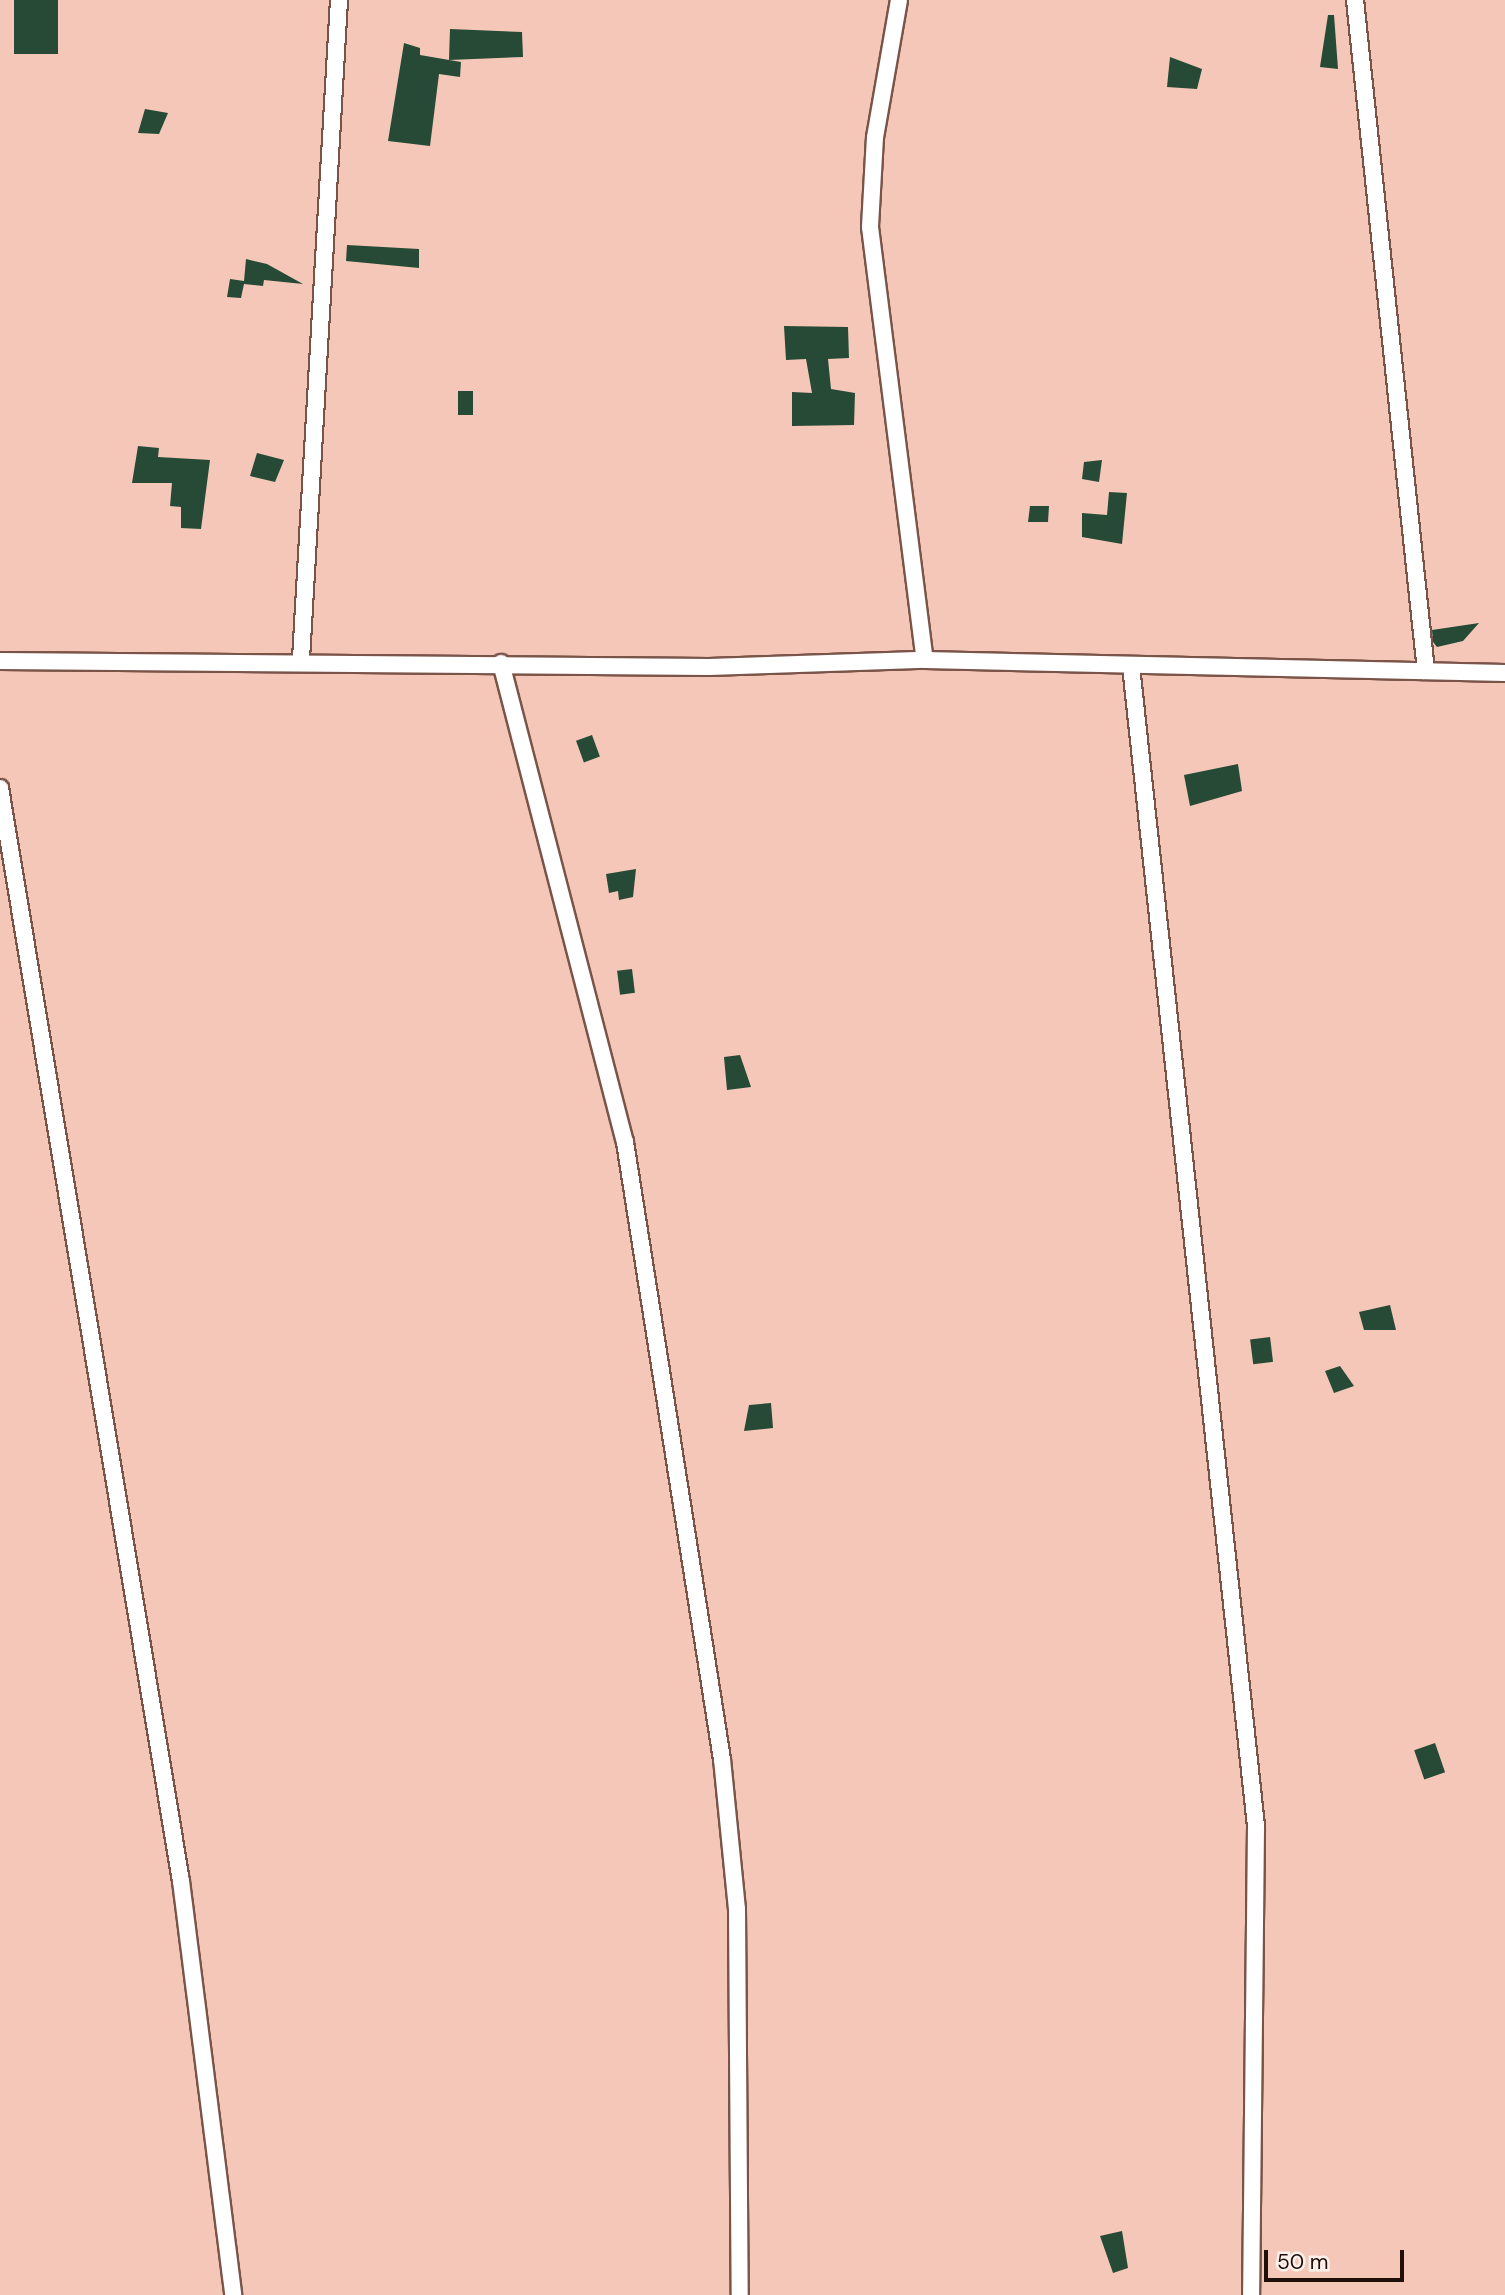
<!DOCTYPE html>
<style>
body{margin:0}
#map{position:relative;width:1505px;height:2295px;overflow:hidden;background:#f4c7b9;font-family:"DM Sans",sans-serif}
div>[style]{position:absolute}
.building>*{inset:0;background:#264a35;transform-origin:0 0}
.roads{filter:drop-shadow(2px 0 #7a5448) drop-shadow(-2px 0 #7a5448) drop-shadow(0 2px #7a5448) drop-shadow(0 -2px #7a5448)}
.street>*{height:16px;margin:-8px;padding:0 8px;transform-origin:8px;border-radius:8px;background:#fff}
span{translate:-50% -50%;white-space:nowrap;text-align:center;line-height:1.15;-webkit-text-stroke:7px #fef0eb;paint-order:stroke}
.scale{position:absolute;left:1264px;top:2250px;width:140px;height:32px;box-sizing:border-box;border:4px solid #20100c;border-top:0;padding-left:9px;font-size:21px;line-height:24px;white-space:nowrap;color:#20100c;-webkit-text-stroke:5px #fef0eb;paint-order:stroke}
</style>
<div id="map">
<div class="building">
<div style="left:14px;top:0;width:44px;height:54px"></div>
<div style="clip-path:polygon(1328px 15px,1334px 15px,1338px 69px,1320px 67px)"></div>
<div style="clip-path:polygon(450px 29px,522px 32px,523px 57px,449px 60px)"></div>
<div style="clip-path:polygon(404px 43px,420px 48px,420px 55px,461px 62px,460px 77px,439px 74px,430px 146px,388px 141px)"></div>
<div style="clip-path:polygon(1170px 57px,1202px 69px,1197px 89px,1167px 87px)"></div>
<div style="clip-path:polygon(145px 109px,168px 113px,159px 134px,138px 133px)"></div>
<div style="clip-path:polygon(347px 245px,419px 249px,419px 268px,346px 261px)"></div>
<div style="clip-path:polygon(246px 259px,267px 264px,303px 284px,264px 280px,263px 286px,244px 284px,241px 298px,227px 297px,230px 279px,244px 281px)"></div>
<div style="clip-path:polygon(784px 326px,848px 327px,849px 358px,828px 359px,831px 389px,855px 393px,854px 425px,792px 426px,792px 392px,812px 393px,806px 359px,786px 360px)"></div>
<div style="left:458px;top:391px;width:15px;height:24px"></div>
<div style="clip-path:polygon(138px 446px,159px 448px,158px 457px,210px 460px,201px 529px,181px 528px,181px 507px,170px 506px,172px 483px,132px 483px)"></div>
<div style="clip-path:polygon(257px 453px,284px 460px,275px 482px,250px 476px)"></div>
<div style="clip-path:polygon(1102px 460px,1099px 482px,1082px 479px,1084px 462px)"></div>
<div style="clip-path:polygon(1109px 492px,1127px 493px,1122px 544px,1082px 537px,1082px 513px,1107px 515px)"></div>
<div style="clip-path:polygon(1030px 506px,1049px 506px,1048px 522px,1028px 522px)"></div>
<div style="clip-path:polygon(1479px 623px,1463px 641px,1437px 647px,1433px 642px,1432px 630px)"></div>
<div style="left:592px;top:735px;width:23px;height:17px;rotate:70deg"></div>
<div style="clip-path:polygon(1238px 764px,1242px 791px,1190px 806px,1184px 775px)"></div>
<div style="clip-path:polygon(636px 869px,633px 897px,619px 900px,618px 891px,609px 893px,606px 874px)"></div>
<div style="left:632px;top:969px;width:24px;height:15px;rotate:83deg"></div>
<div style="clip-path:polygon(740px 1055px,751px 1087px,727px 1090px,724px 1057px)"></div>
<div style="clip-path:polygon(1390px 1305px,1396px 1330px,1364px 1330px,1359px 1312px)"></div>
<div style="left:1270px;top:1337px;width:25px;height:20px;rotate:83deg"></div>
<div style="clip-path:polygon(1340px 1366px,1354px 1386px,1334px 1393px,1325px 1371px)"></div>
<div style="clip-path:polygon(771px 1403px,773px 1428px,744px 1431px,749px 1405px)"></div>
<div style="left:1435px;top:1743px;width:31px;height:22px;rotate:71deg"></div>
<div style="clip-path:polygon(1122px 2231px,1128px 2268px,1113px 2273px,1100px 2236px)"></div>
</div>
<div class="roads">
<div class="street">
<div style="left:899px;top:0;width:139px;rotate:99.9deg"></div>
<div style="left:875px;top:137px;width:90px;rotate:93.2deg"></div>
<div style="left:870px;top:227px;width:436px;rotate:82.8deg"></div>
<div style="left:1355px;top:0;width:675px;rotate:83.96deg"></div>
<div style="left:301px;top:659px;width:660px;rotate:-86.7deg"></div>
<div style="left:0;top:661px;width:709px;rotate:0.48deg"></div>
<div style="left:709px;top:667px;width:216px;rotate:-1.9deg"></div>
<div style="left:925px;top:660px;width:580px;rotate:1.28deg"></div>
<div style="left:501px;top:663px;width:495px;rotate:75.5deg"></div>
<div style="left:625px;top:1142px;width:625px;rotate:81.07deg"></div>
<div style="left:722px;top:1759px;width:151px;rotate:84.3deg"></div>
<div style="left:737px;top:1909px;width:386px;rotate:89.6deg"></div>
<div style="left:1131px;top:666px;width:1168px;rotate:83.85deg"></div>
<div style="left:1256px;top:1827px;width:468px;rotate:90.6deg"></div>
<div style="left:0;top:788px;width:1108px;rotate:80.6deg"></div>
<div style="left:181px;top:1881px;width:417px;rotate:82.8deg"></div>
</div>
</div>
<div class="scale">50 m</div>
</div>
